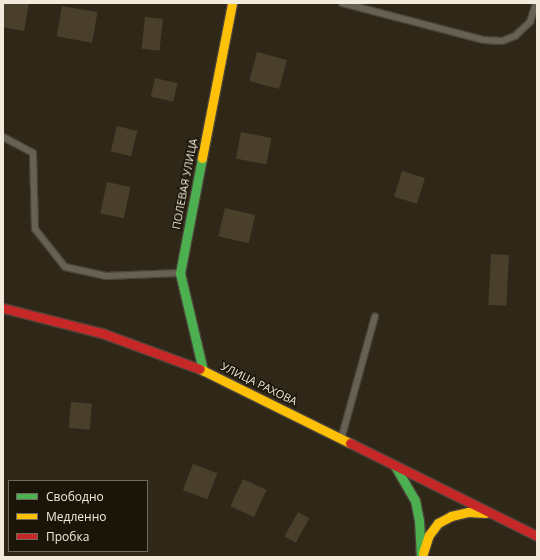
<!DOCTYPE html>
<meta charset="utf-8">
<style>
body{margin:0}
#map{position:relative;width:540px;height:560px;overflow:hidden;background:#2f2718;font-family:"Open Sans",sans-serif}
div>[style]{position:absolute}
.building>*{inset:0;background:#493f2a;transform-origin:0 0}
.roads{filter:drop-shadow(1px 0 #4b4438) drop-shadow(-1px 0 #4b4438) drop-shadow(0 1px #4b4438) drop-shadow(0 -1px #4b4438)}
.lane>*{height:6px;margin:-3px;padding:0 3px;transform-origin:3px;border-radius:3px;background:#666055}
.fast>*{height:9px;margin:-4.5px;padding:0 4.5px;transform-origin:4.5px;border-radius:4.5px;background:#4caf50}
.slow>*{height:9px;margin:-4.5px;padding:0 4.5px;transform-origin:4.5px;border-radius:4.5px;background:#ffc107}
.jam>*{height:9px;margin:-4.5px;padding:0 4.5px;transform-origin:4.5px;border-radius:4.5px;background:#c62828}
span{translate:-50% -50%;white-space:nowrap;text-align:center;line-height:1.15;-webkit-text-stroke:3px #1a1409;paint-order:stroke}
.street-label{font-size:11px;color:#f2eada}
.frame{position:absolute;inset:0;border:4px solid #f2eada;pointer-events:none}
.legend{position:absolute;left:8px;top:480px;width:140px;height:72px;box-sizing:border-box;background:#1a1409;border:1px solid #706a5d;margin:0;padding:5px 7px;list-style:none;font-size:12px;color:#f2eada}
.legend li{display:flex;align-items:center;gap:8px;height:20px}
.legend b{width:20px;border:1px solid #706a5d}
</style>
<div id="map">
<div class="building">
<div style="clip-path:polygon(3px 3px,29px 3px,24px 31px,3px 27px)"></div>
<div style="left:62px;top:6px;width:36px;height:31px;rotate:10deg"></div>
<div style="left:145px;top:17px;width:18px;height:32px;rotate:6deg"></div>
<div style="left:257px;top:52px;width:31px;height:30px;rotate:15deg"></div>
<div style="left:155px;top:78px;width:23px;height:19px;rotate:13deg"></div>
<div style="left:117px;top:126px;width:21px;height:26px;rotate:14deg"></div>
<div style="left:241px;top:132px;width:31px;height:27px;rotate:11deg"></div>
<div style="left:402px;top:171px;width:24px;height:27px;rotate:17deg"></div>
<div style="left:107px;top:182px;width:24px;height:32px;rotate:12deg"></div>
<div style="left:225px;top:208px;width:31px;height:29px;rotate:13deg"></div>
<div style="left:491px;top:254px;width:18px;height:51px;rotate:3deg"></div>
<div style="left:71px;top:402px;width:21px;height:26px;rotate:5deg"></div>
<div style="left:193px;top:464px;width:26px;height:28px;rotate:21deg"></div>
<div style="left:243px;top:479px;width:26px;height:30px;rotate:25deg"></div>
<div style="left:298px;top:512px;width:13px;height:28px;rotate:29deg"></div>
</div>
<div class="roads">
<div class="lane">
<div style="left:342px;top:3px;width:147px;rotate:14.6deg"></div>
<div style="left:484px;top:40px;width:18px;rotate:3deg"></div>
<div style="left:502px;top:41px;width:14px;rotate:-21deg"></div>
<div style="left:515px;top:36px;width:21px;rotate:-43deg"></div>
<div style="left:530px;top:22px;width:20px;rotate:-72deg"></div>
<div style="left:3px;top:137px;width:34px;rotate:28deg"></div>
<div style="left:33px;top:153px;width:76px;rotate:88.5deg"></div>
<div style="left:35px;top:229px;width:48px;rotate:51.7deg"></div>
<div style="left:65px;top:267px;width:42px;rotate:12.4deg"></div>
<div style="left:106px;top:276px;width:72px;rotate:-2.4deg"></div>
<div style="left:342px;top:436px;width:124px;rotate:-74.6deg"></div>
</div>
<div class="fast">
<div style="left:202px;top:158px;width:117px;rotate:100.8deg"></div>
<div style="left:180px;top:273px;width:100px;rotate:76.7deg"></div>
<div style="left:395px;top:466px;width:39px;rotate:60deg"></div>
<div style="left:415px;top:500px;width:20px;rotate:79deg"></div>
<div style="left:419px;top:520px;width:37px;rotate:87deg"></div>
</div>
<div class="slow">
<div style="left:202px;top:158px;width:158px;rotate:-79deg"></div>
<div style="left:200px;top:369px;width:167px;rotate:26.3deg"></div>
<div style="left:423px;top:553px;width:19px;rotate:-72deg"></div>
<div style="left:429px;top:535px;width:15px;rotate:-53deg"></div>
<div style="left:438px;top:523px;width:15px;rotate:-28deg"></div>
<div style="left:451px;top:516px;width:17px;rotate:-13deg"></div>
<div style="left:468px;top:512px;width:18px;rotate:3deg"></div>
</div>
<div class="jam">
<div style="left:3px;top:308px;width:102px;rotate:14.2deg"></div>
<div style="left:102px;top:333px;width:104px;rotate:20.2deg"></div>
<div style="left:350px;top:443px;width:209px;rotate:26.4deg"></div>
</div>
</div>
<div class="street-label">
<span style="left:185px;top:184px;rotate:-79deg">ПОЛЕВАЯ УЛИЦА</span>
<span style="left:259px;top:384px;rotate:26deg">УЛИЦА РАХОВА</span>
</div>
<div class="frame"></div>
<ul class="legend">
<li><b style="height:5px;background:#4caf50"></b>Свободно</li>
<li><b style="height:5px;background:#ffc107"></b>Медленно</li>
<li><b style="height:5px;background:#c62828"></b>Пробка</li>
</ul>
</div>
